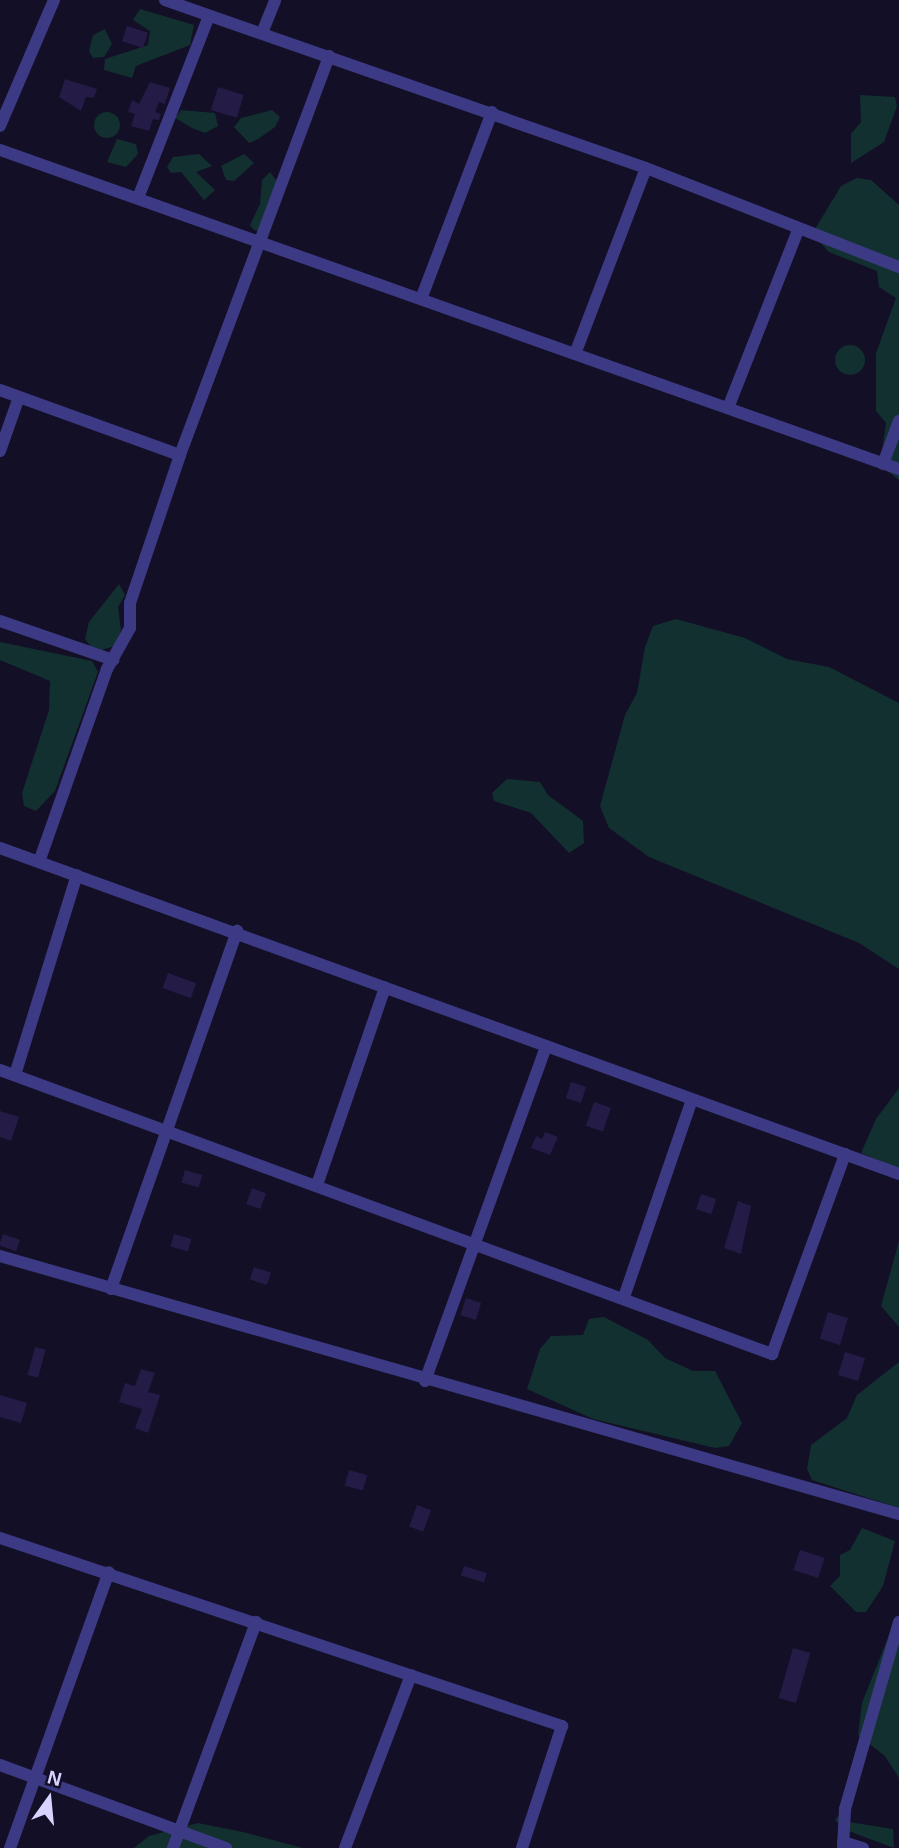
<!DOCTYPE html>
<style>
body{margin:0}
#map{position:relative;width:899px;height:1848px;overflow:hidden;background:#130f26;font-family:Helvetica,sans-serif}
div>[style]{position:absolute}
.green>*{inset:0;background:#12302f}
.round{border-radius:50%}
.building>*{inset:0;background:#241b47;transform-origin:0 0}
.street>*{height:12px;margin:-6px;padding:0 6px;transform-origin:6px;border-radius:6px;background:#3d3a85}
span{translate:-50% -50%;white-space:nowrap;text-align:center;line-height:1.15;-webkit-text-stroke:6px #130f26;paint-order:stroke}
.north{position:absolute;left:14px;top:1764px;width:70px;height:70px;-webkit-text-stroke:5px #130f26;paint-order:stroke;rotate:15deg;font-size:19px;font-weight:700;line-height:28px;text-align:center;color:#d9d4ff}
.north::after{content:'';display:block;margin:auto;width:24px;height:32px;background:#d9d4ff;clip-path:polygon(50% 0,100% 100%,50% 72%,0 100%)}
</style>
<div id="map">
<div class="green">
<div style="clip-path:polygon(140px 9px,194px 25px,190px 45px,136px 66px,132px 78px,104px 70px,105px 59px,148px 45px,150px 31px,133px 20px)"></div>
<div style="clip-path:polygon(105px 29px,112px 44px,104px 57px,93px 58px,89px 51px,93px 35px)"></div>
<div style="clip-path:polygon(860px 95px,895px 97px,897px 106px,884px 142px,851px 163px,851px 134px,861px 122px)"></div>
<div style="clip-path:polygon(181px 110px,215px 113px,218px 126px,205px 133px,192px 128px,175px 118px)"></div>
<div style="clip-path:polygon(272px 110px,280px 117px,275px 127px,258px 139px,249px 143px,234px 127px,241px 118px)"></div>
<div class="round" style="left:94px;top:112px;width:26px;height:26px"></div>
<div style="clip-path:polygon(117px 139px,136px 144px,138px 154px,126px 167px,107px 162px)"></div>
<div style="clip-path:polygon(199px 154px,212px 166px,196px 172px,215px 190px,204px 200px,181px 172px,171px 173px,167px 167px,173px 157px)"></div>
<div style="clip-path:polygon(244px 154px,254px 163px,234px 181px,226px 180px,221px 166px)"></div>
<div style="clip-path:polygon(270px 172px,278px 182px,260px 231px,254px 230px,250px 225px,260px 204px,262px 180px)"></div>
<div style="clip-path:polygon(857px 178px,871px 180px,899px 205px,899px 480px,880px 465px,886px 423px,876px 411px,876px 353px,896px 298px,879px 287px,877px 271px,829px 252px,812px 234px,841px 186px)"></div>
<div class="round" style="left:835px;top:345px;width:30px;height:30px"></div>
<div style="clip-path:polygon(119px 584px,125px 595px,118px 607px,121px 630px,115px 646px,95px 652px,85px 639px,89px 622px)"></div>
<div style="clip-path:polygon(676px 619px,745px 638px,787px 659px,829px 667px,899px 703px,899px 969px,859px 943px,649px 857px,609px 828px,600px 806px,625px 715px,637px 693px,645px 647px,653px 626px)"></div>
<div style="clip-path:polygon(0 642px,92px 661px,98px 672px,55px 791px,36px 811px,24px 806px,22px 793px,49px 710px,50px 681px,0 660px)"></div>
<div style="clip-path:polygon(507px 779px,540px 782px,548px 795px,583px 821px,584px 843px,569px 853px,531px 813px,494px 801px,492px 793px)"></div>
<div style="clip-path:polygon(899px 1088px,899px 1169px,861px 1153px,876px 1119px)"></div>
<div style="clip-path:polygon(899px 1241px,899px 1327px,881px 1306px)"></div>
<div style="clip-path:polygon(604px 1317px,648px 1340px,665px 1358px,693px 1371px,715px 1371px,742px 1423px,729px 1446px,715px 1448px,593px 1419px,527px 1389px,540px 1349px,551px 1336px,583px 1335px,589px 1319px)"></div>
<div style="clip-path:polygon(899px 1362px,899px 1508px,812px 1480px,807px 1469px,811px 1445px,847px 1418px,857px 1395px)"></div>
<div style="clip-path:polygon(862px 1528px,895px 1541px,883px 1586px,866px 1612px,856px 1612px,830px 1586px,840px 1576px,840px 1555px,850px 1550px)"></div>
<div style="clip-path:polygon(889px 1635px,899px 1636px,899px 1778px,885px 1756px,858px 1735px,862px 1703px)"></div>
<div style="clip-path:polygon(839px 1815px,849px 1822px,893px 1829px,894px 1848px,846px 1830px,835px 1820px)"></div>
<div style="clip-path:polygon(198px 1823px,243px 1832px,303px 1848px,134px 1848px,149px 1836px)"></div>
</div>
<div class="building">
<div style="left:127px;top:26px;width:22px;height:16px;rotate:18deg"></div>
<div style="clip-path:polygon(65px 79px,97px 89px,94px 98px,86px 97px,81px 111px,59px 97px)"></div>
<div style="clip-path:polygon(150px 82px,170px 88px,165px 104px,159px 102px,155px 112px,161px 114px,159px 120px,153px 119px,149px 131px,131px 126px,135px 114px,128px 112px,132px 100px,139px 104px)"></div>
<div style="left:218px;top:87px;width:27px;height:24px;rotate:17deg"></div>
<div style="left:168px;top:973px;width:30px;height:16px;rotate:20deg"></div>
<div style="left:571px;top:1082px;width:16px;height:17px;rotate:18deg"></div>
<div style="left:594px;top:1102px;width:18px;height:25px;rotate:19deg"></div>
<div style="clip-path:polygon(0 1111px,19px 1117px,11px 1141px,0 1137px)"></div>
<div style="clip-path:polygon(545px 1132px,558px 1137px,550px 1155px,531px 1148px,536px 1136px,542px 1139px)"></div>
<div style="left:185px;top:1170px;width:18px;height:13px;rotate:16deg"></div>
<div style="left:252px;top:1188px;width:15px;height:17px;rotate:20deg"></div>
<div style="left:701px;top:1194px;width:16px;height:16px;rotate:18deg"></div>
<div style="clip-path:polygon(738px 1201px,751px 1206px,741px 1254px,724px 1248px)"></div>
<div style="left:3px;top:1234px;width:18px;height:12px;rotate:19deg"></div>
<div style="left:174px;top:1234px;width:18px;height:13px;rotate:16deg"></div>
<div style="left:254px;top:1267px;width:18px;height:13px;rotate:19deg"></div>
<div style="left:466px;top:1298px;width:16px;height:18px;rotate:18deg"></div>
<div style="left:828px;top:1312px;width:21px;height:28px;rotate:17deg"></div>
<div style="left:35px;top:1347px;width:11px;height:29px;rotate:15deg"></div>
<div style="left:845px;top:1352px;width:21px;height:24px;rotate:17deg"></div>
<div style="clip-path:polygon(141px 1369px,155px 1373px,148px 1392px,160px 1395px,148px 1433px,135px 1428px,142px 1409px,119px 1402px,125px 1383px,135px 1386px)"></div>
<div style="clip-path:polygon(0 1395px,27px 1403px,21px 1423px,0 1417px)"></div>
<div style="left:349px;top:1470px;width:19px;height:16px;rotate:16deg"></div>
<div style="left:417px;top:1505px;width:15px;height:23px;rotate:20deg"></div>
<div style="left:800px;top:1550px;width:26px;height:21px;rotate:18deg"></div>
<div style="left:464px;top:1566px;width:24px;height:10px;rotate:17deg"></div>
<div style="left:793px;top:1648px;width:18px;height:52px;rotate:16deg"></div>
</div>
<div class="street">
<div style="left:165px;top:0;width:509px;rotate:19.25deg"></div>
<div style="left:646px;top:168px;width:272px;rotate:21.4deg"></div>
<div style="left:262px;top:33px;width:35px;rotate:-68deg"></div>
<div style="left:0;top:126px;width:137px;rotate:-66.8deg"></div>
<div style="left:0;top:150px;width:954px;rotate:19.54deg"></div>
<div style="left:138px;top:198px;width:195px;rotate:-68.7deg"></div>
<div style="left:421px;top:299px;width:200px;rotate:-69.2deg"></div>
<div style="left:575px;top:354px;width:199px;rotate:-69.1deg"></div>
<div style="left:0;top:390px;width:191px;rotate:19.9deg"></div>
<div style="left:728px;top:408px;width:193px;rotate:-68.5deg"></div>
<div style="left:0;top:451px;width:57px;rotate:-70.6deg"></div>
<div style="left:883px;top:464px;width:46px;rotate:-69.6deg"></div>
<div style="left:0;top:621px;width:120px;rotate:19deg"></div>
<div style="left:0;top:848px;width:956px;rotate:19.93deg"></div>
<div style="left:39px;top:862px;width:205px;rotate:-70.6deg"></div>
<div style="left:107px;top:669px;width:47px;rotate:-60.7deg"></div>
<div style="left:130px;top:628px;width:25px;rotate:-90deg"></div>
<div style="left:130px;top:603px;width:156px;rotate:-71.3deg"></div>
<div style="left:180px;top:455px;width:426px;rotate:-69.5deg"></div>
<div style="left:0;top:1070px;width:823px;rotate:20.2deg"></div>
<div style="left:772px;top:1354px;width:213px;rotate:-69.9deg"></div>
<div style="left:15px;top:1075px;width:209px;rotate:-72.8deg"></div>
<div style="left:317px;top:1185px;width:209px;rotate:-71deg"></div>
<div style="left:0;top:1256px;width:935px;rotate:16.01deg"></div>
<div style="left:111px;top:1289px;width:380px;rotate:-70.6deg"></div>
<div style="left:624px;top:1297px;width:209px;rotate:-71deg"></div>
<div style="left:425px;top:1381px;width:356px;rotate:-70.1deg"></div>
<div style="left:0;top:1538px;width:593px;rotate:18.5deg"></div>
<div style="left:562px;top:1726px;width:128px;rotate:108.2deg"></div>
<div style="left:0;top:1765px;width:241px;rotate:20.2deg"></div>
<div style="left:843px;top:1842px;width:21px;rotate:17deg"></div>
<div style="left:10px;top:1848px;width:293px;rotate:-70.3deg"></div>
<div style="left:173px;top:1848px;width:241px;rotate:-69.8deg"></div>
<div style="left:345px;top:1848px;width:185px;rotate:-69.1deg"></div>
<div style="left:843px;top:1848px;width:39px;rotate:-87deg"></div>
<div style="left:845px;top:1809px;width:195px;rotate:-73.9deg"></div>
</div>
<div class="north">N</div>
</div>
